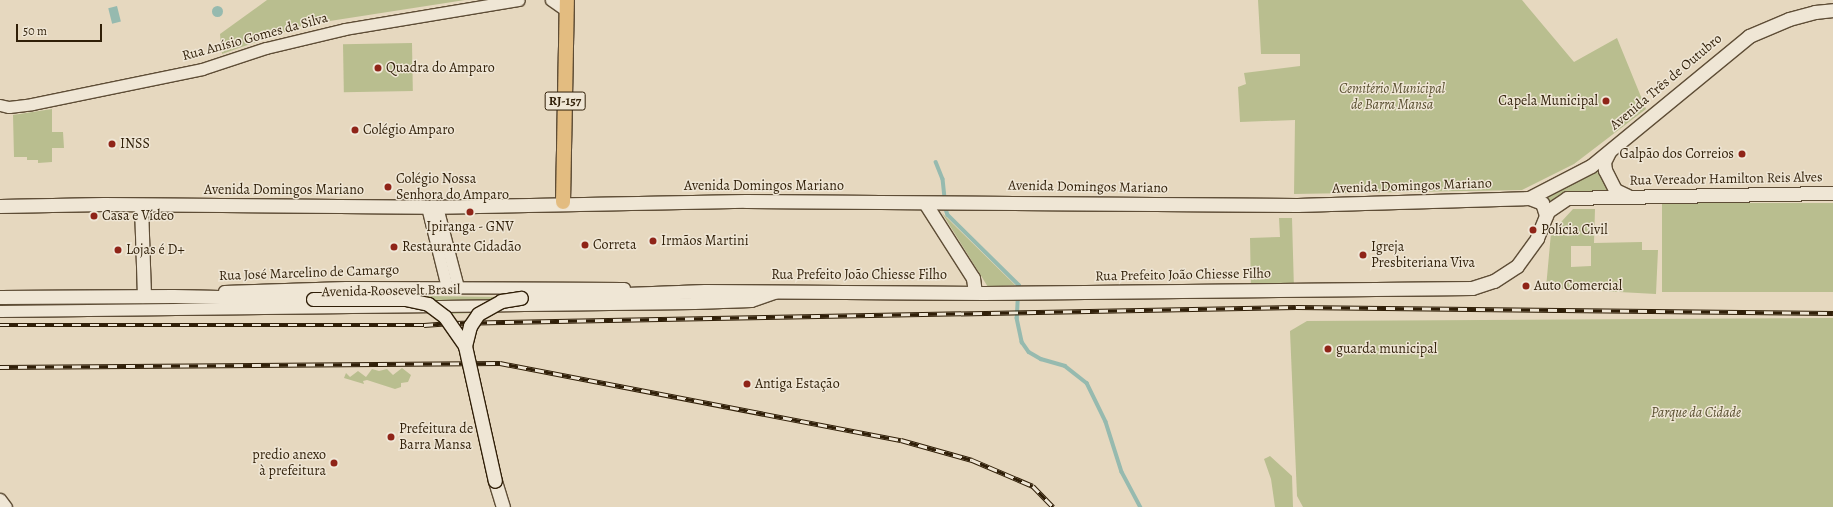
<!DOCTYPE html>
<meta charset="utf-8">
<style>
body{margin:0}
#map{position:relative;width:1833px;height:507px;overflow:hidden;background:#e6d8bf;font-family:Alegreya,serif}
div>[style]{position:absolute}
.green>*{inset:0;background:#b9be8f;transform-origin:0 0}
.water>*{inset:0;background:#96baaf;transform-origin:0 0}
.round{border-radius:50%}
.stream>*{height:3.5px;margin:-1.75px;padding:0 1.75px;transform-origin:1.75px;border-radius:1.75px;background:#96baaf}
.roads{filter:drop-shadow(1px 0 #5e4d36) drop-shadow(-1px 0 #5e4d36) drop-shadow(0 1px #5e4d36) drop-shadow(0 -1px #5e4d36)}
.tertiary>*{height:11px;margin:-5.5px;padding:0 5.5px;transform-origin:5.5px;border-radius:5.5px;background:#efe6d5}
.secondary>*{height:13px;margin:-6.5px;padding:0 6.5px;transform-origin:6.5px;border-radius:6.5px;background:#efe6d5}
.primary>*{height:14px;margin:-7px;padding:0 7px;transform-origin:7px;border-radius:7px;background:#e3bc80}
.rail>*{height:4.5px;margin-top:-2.25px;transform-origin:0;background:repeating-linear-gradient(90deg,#efe6d5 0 9px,#301f08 0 18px);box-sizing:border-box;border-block:1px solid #301f08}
.bridges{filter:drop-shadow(1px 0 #301f08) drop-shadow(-1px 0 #301f08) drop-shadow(0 1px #301f08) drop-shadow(0 -1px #301f08)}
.secondary-bridge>*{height:13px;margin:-6.5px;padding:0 6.5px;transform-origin:6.5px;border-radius:6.5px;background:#efe6d5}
.dots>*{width:11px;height:11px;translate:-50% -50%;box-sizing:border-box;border:2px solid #efe6d5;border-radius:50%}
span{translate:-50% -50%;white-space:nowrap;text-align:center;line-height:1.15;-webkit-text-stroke:3px #efe6d5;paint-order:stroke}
.shield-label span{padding:1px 3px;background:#efe6d5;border:1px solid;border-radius:3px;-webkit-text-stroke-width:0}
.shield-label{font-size:13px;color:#301f08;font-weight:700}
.street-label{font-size:14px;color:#301f08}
.poi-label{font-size:14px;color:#301f08}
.left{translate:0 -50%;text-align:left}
.right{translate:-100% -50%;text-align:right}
.park-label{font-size:14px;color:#594f30;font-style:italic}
.scale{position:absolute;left:16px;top:24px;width:86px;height:18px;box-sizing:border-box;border:2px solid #301f08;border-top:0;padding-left:5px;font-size:12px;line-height:14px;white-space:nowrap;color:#301f08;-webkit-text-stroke:3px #efe6d5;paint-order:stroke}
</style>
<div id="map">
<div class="green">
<div style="clip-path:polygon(267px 0,465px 0,304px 25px,222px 54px,220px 34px)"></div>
<div style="clip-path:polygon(1258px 0,1522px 0,1574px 62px,1617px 38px,1646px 109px,1574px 164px,1522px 190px,1294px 194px,1295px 120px,1240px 122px,1238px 87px,1246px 84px,1244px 73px,1300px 66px,1300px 54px,1261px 54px)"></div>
<div style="left:412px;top:43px;width:48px;height:69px;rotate:89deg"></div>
<div style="clip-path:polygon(52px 109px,52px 132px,63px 132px,64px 148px,52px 148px,52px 162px,38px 163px,38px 160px,27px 160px,27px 157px,14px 157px,13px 115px)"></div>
<div style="clip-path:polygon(1597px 170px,1608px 189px,1605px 192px,1548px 208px,1542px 199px)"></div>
<div style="left:1662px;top:203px;width:171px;height:89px"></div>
<div style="clip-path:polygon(evenodd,1573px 209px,1595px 209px,1594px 243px,1642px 242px,1642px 250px,1658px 250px,1656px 294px,1546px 288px,1551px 233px,1573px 209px,1591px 246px,1591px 266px,1571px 267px,1571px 246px,1591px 246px)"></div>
<div style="clip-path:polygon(942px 213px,1015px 285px,988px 287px)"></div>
<div style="clip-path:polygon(1279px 218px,1292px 218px,1294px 290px,1251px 291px,1250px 238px,1280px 237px)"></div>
<div style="clip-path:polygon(423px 296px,503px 297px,474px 313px,451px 314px)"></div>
<div style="clip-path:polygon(1833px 318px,1833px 507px,1303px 507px,1297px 496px,1290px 331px,1307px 321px)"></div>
<div style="clip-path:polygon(402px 368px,411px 375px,408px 382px,401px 383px,401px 387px,395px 389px,367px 380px,363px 381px,364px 384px,344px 378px,346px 373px,350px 377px,358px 371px,366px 377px,372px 369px,379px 371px,387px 369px,393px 375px)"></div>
<div style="clip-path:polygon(1270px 456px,1292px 476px,1293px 507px,1275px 507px,1271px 479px,1264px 459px)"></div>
</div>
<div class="water">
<div class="round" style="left:211.5px;top:5.5px;width:11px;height:11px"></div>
<div style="left:117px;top:6px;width:16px;height:9px;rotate:76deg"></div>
</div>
<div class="stream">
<div style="left:936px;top:162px;width:18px;rotate:68deg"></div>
<div style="left:943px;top:179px;width:20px;rotate:84deg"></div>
<div style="left:945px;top:206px;width:9px;rotate:72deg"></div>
<div style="left:948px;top:215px;width:100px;rotate:44.6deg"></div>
<div style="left:1019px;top:285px;width:33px;rotate:93deg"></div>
<div style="left:1017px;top:318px;width:25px;rotate:78deg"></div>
<div style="left:1022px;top:342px;width:12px;rotate:55deg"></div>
<div style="left:1029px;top:352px;width:14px;rotate:30deg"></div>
<div style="left:1041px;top:359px;width:25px;rotate:16deg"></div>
<div style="left:1065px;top:366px;width:28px;rotate:38deg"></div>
<div style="left:1087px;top:383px;width:43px;rotate:64deg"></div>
<div style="left:1106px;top:422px;width:52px;rotate:72.3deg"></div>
<div style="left:1122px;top:472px;width:40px;rotate:62deg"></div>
</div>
<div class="roads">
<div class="tertiary">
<div style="left:551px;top:0;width:19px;rotate:35deg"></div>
<div style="left:0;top:105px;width:9px;rotate:13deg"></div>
<div style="left:9px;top:107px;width:23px;rotate:-7deg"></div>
<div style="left:32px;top:104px;width:174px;rotate:-11.6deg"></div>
<div style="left:202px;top:69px;width:67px;rotate:-18.2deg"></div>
<div style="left:266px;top:48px;width:81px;rotate:-13.5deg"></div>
<div style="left:345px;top:29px;width:176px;rotate:-9.5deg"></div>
<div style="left:427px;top:207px;width:82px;rotate:76deg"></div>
<div style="left:437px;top:207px;width:83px;rotate:75.3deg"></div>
<div style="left:224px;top:291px;width:122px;rotate:-1.9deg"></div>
<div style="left:346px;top:287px;width:278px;rotate:0.2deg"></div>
<div style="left:0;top:311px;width:694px;rotate:-0.66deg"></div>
<div style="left:694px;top:303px;width:57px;rotate:-2deg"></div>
<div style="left:751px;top:301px;width:28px;rotate:-19deg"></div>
<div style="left:0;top:499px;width:10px;rotate:53deg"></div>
</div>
<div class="secondary">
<div style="left:1609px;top:152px;width:11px;rotate:117deg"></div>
<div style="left:1604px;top:162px;width:8px;rotate:83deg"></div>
<div style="left:1605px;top:170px;width:22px;rotate:63deg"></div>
<div style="left:1615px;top:190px;width:14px;rotate:25deg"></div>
<div style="left:1529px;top:198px;width:70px;rotate:-27.3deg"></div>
<div style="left:1591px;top:166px;width:205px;rotate:-39.4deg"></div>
<div style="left:1749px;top:36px;width:43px;rotate:-23deg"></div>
<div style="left:1789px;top:19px;width:27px;rotate:-15deg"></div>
<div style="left:1815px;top:12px;width:18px;rotate:-6deg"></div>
<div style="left:925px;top:203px;width:89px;rotate:57.4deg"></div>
<div style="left:973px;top:278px;width:14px;rotate:82deg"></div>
<div style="left:141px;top:205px;width:91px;rotate:88.1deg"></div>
<div style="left:0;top:206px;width:104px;rotate:-1.1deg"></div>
<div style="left:104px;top:204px;width:323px;rotate:0.5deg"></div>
<div style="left:427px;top:207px;width:319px;rotate:-1.1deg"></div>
<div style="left:746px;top:201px;width:551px;rotate:0.42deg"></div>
<div style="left:1297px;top:205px;width:232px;rotate:-1.7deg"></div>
<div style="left:1529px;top:198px;width:14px;rotate:21deg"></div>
<div style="left:1542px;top:203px;width:13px;rotate:72deg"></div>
<div style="left:0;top:297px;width:173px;rotate:-0.3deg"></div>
<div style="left:173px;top:296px;width:140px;rotate:1.2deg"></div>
<div style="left:521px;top:298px;width:184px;rotate:-2.2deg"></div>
<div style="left:705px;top:291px;width:278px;rotate:0.4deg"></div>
<div style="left:983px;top:293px;width:489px;rotate:-0.6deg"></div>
<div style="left:1472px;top:288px;width:23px;rotate:-18deg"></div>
<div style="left:1494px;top:281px;width:27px;rotate:-33deg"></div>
<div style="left:1517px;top:266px;width:34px;rotate:-54deg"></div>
<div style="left:1537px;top:238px;width:29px;rotate:-68deg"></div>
<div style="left:1548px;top:211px;width:23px;rotate:-34deg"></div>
<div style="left:1567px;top:198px;width:266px;rotate:-1.1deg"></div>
<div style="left:495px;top:481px;width:27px;rotate:73deg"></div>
</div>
<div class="primary">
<div style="left:563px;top:202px;width:202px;rotate:-88.9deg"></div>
</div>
</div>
<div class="rail">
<div style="left:0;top:325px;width:424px"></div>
<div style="left:424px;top:325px;width:27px;rotate:-4deg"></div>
<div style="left:451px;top:323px;width:845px;rotate:-1.08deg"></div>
<div style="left:1296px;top:307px;width:537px;rotate:0.64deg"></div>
<div style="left:0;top:367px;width:500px;rotate:-0.46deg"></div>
<div style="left:500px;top:363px;width:408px;rotate:10.9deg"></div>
<div style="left:901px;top:440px;width:74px;rotate:15.7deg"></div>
<div style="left:972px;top:460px;width:66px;rotate:23.1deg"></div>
<div style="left:1033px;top:486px;width:29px;rotate:46deg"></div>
</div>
<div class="bridges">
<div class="secondary-bridge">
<div style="left:313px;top:299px;width:92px"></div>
<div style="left:405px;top:299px;width:24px;rotate:12deg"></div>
<div style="left:428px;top:304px;width:21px;rotate:37deg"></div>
<div style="left:445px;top:317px;width:35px;rotate:55deg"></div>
<div style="left:465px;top:346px;width:138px;rotate:77.5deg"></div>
<div style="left:465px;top:346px;width:21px;rotate:-76deg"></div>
<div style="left:470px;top:326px;width:14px;rotate:-56deg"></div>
<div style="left:478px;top:314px;width:26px;rotate:-29deg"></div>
<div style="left:501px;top:301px;width:20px;rotate:-9deg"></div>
</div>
</div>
<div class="dots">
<div style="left:378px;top:68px;background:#8f2418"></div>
<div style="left:1606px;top:101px;background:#8f2418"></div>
<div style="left:355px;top:130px;background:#8f2418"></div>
<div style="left:112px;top:144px;background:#8f2418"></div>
<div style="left:1742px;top:154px;background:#8f2418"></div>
<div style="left:388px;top:187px;background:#8f2418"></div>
<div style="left:470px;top:212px;background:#8f2418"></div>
<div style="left:94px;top:216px;background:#8f2418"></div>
<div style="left:1533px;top:230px;background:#8f2418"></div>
<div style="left:653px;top:241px;background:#8f2418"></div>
<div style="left:585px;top:245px;background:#8f2418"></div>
<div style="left:394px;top:247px;background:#8f2418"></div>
<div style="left:118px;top:250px;background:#8f2418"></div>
<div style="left:1363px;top:255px;background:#8f2418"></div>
<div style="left:1526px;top:286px;background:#8f2418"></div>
<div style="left:1328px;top:349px;background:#8f2418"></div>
<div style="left:747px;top:384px;background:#8f2418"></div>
<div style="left:391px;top:437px;background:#8f2418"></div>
<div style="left:334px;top:463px;background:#8f2418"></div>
</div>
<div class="shield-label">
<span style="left:565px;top:101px">RJ-157</span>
</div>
<div class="street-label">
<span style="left:255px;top:37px;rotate:-15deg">Rua Anísio Gomes da Silva</span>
<span style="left:1666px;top:82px;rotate:-40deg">Avenida Três de Outubro</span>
<span style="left:1726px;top:179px;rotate:-1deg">Rua Vereador Hamilton Reis Alves</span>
<span style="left:764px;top:186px">Avenida Domingos Mariano</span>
<span style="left:1412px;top:186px;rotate:-2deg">Avenida Domingos Mariano</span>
<span style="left:1088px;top:187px;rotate:1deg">Avenida Domingos Mariano</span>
<span style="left:284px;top:190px">Avenida Domingos Mariano</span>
<span style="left:309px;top:273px;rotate:-2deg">Rua José Marcelino de Camargo</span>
<span style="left:859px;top:275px">Rua Prefeito João Chiesse Filho</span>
<span style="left:1183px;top:275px;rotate:-1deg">Rua Prefeito João Chiesse Filho</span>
<span style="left:391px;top:291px;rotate:-1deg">Avenida Roosevelt Brasil</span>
</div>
<div class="poi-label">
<span class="left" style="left:386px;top:68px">Quadra do Amparo</span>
<span class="right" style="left:1598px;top:101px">Capela Municipal</span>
<span class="left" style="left:363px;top:130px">Colégio Amparo</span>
<span class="left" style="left:120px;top:144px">INSS</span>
<span class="right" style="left:1734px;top:154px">Galpão dos Correios</span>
<span class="left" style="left:396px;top:187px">Colégio Nossa<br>Senhora do Amparo</span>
<span class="left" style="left:102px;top:216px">Casa e Vídeo</span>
<span style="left:470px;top:227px">Ipiranga - GNV</span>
<span class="left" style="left:1541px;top:230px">Polícia Civil</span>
<span class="left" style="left:661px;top:241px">Irmãos Martini</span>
<span class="left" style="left:593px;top:245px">Correta</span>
<span class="left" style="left:402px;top:247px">Restaurante Cidadão</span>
<span class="left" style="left:1371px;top:255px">Igreja<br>Presbiteriana Viva</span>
<span class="left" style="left:126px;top:250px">Lojas é D+</span>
<span class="left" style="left:1534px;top:286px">Auto Comercial</span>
<span class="left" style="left:1336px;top:349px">guarda municipal</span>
<span class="left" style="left:755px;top:384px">Antiga Estação</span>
<span class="left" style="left:399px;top:437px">Prefeitura de<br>Barra Mansa</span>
<span class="right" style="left:326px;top:463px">predio anexo<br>à prefeitura</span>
</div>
<div class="park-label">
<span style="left:1392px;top:97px">Cemitério Municipal<br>de Barra Mansa</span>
<span style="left:1696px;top:413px">Parque da Cidade</span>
</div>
<div class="scale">50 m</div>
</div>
